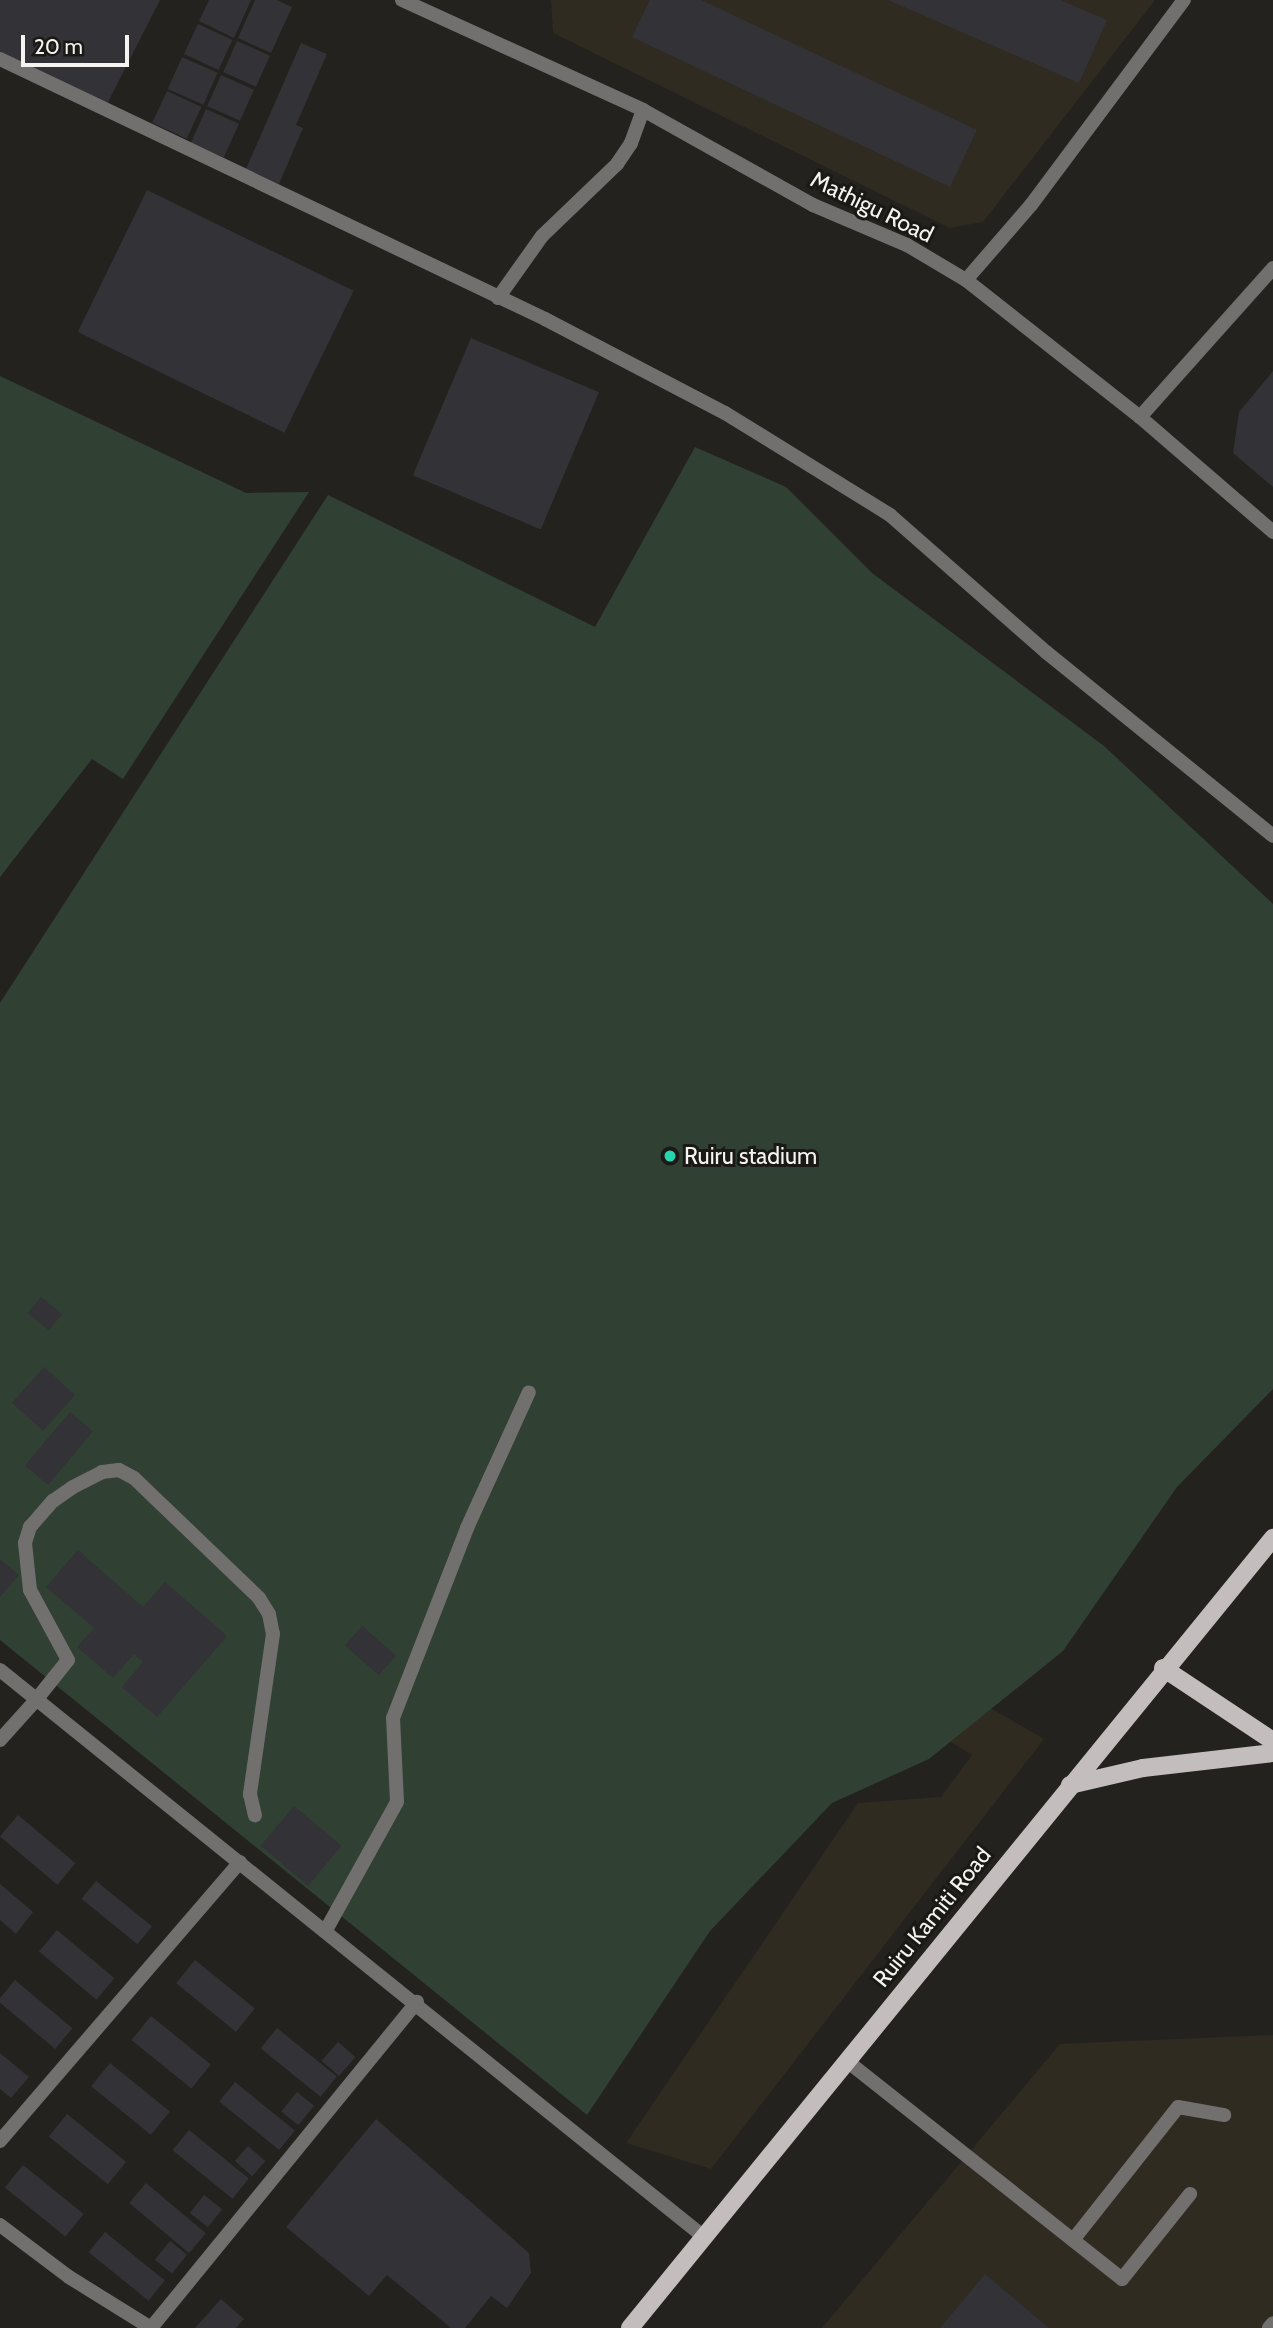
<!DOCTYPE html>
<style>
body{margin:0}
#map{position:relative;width:1273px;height:2328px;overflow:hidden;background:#24221e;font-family:Cabin,sans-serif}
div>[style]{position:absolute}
.built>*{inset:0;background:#302b21}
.green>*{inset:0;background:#304033}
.building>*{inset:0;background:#333236;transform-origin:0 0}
.service>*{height:14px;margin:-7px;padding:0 7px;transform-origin:7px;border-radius:7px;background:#726f6f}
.minor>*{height:14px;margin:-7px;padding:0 7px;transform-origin:7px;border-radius:7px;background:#726f6f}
.primary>*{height:18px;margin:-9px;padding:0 9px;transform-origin:9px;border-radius:9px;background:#c3bdbd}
.dots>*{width:19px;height:19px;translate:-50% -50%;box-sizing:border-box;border:4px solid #1b1915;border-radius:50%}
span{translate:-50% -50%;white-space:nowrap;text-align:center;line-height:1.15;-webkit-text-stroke:6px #1b1915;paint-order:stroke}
.street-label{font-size:23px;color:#f5f4f1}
.poi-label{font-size:23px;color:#f5f4f1}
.left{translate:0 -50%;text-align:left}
.scale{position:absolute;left:21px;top:35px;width:108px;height:32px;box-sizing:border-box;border:4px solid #f5f4f1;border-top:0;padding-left:9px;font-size:21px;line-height:24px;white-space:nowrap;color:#f5f4f1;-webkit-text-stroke:5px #1b1915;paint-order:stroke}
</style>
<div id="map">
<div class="built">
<div style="clip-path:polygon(551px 0,1155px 0,983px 222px,950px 228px,553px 33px)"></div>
<div style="clip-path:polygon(952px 1686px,1044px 1739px,711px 2169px,626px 2143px,858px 1803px,941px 1797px,972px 1755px,915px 1720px)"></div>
<div style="clip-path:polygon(1273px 2035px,1273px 2328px,822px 2328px,1060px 2044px)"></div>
</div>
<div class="green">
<div style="clip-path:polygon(0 376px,246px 493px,309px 492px,123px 779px,92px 759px,0 877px)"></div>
<div style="clip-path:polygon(695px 447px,786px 487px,872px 573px,1104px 746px,1273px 904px,1273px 1389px,1177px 1487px,1063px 1651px,929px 1759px,832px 1803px,710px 1931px,587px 2115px,0 1640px,0 1003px,328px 495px,595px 627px)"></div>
</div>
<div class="building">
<div style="clip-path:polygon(0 0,160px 0,107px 104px,0 53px)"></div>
<div style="clip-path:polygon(209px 0,251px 0,234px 38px,199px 21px)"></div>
<div style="clip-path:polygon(255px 0,277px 0,292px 7px,271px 53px,238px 38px)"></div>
<div style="clip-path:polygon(650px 0,701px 0,977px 130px,950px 187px,632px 37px)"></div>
<div style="clip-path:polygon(888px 0,1060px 0,1107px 20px,1079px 83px)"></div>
<div style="left:198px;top:24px;width:38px;height:33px;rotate:25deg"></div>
<div style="left:237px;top:41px;width:36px;height:34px;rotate:24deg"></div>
<div style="clip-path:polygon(301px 43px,327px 54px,296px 125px,303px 128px,279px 184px,246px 169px)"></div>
<div style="left:182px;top:57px;width:39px;height:35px;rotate:24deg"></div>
<div style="left:221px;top:75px;width:36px;height:34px;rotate:24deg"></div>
<div style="left:167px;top:91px;width:38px;height:35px;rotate:25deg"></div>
<div style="left:206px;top:109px;width:36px;height:37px;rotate:24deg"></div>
<div style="left:147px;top:190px;width:230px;height:158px;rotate:26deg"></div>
<div style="left:471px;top:338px;width:139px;height:149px;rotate:23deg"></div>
<div style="clip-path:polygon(1273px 371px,1273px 487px,1233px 453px,1239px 412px)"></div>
<div style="left:41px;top:1297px;width:27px;height:21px;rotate:39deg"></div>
<div style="left:44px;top:1367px;width:42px;height:48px;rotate:42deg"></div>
<div style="left:70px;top:1412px;width:30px;height:70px;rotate:40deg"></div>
<div style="clip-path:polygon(78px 1550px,143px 1607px,165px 1582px,227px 1636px,157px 1717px,122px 1687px,143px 1662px,134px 1654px,113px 1678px,77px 1647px,94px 1628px,46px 1587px)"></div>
<div style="clip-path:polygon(0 1559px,19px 1575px,0 1597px)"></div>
<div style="left:362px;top:1626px;width:45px;height:26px;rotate:41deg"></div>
<div style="left:294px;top:1806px;width:62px;height:52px;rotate:40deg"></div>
<div style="left:18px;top:1815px;width:75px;height:28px;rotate:40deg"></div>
<div style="left:96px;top:1881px;width:72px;height:23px;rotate:39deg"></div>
<div style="clip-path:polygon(0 1884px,33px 1912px,16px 1934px,0 1920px)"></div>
<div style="left:57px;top:1930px;width:75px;height:28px;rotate:40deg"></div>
<div style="left:195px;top:1960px;width:77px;height:30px;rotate:39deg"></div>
<div style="left:15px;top:1980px;width:75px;height:27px;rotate:40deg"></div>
<div style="left:151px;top:2016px;width:77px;height:31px;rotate:39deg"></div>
<div style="left:277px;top:2028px;width:77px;height:26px;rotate:39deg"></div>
<div style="left:338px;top:2042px;width:23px;height:25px;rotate:41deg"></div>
<div style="clip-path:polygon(0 2053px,29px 2077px,11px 2098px,0 2089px)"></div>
<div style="left:110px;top:2063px;width:77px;height:30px;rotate:39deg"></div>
<div style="left:235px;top:2082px;width:77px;height:25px;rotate:39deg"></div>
<div style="left:297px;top:2092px;width:22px;height:25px;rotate:39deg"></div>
<div style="left:67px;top:2114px;width:76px;height:29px;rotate:39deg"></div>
<div style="clip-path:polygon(376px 2119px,529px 2253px,531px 2273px,507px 2308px,491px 2296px,465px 2328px,451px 2328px,387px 2275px,369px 2296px,286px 2227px)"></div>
<div style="left:189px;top:2130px;width:77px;height:26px;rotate:39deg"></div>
<div style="left:248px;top:2146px;width:23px;height:20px;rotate:41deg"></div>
<div style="left:23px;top:2165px;width:78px;height:29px;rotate:39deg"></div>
<div style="left:146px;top:2183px;width:78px;height:26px;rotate:40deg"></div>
<div style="left:204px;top:2195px;width:23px;height:23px;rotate:38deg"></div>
<div style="left:105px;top:2232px;width:77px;height:26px;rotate:39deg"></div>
<div style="left:170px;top:2241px;width:22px;height:24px;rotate:39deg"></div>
<div style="clip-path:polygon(985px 2274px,1049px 2328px,940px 2328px)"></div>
<div style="clip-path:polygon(221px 2299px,244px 2319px,236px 2328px,195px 2328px)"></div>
</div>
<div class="service">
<div style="left:36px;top:1700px;width:51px;rotate:-51.3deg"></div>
<div style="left:68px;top:1660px;width:80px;rotate:-118.5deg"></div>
<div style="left:30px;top:1590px;width:47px;rotate:-96.1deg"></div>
<div style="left:25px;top:1543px;width:17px;rotate:-73deg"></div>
<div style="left:30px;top:1527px;width:35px;rotate:-49deg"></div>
<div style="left:53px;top:1501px;width:24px;rotate:-35deg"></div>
<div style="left:73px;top:1487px;width:33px;rotate:-27deg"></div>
<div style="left:102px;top:1472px;width:17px;rotate:-7deg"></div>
<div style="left:119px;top:1470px;width:17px;rotate:28deg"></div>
<div style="left:134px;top:1478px;width:173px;rotate:43.8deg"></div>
<div style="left:259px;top:1598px;width:19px;rotate:58deg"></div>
<div style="left:269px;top:1614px;width:20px;rotate:79deg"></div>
<div style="left:273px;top:1634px;width:162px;rotate:98.2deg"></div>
<div style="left:250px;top:1794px;width:22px;rotate:77deg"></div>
<div style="left:326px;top:1930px;width:146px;rotate:-61deg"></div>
<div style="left:397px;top:1802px;width:84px;rotate:-92.7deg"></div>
<div style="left:393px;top:1718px;width:204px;rotate:-68.7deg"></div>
<div style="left:467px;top:1528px;width:149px;rotate:-65.5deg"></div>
<div style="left:847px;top:2061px;width:351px;rotate:38.4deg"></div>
<div style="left:1122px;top:2279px;width:109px;rotate:-51.3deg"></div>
<div style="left:1073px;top:2240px;width:169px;rotate:-51.7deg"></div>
<div style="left:1178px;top:2107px;width:47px;rotate:9.9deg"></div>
<div style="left:1269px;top:2328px;width:6px;rotate:-51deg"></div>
</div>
<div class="minor">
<div style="left:402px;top:0;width:265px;rotate:24.5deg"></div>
<div style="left:643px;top:110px;width:195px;rotate:29.2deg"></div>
<div style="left:813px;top:205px;width:102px;rotate:23.1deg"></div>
<div style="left:907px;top:245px;width:69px;rotate:30.7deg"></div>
<div style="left:966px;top:280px;width:221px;rotate:38.2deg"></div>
<div style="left:1140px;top:417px;width:176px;rotate:40.8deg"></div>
<div style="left:0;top:59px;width:604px;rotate:25.5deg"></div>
<div style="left:545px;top:319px;width:203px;rotate:27.6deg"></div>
<div style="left:725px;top:413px;width:194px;rotate:31.7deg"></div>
<div style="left:890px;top:515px;width:208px;rotate:41.3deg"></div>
<div style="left:1046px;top:652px;width:292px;rotate:39deg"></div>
<div style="left:966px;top:280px;width:99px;rotate:-49.1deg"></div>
<div style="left:1031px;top:205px;width:256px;rotate:-53.3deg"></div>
<div style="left:498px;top:298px;width:76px;rotate:-54.6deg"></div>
<div style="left:542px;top:236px;width:104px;rotate:-43.8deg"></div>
<div style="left:617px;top:164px;width:25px;rotate:-56deg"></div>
<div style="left:631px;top:143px;width:35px;rotate:-70deg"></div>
<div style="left:1140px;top:417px;width:200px;rotate:-48.2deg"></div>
<div style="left:0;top:1670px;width:904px;rotate:38.85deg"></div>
<div style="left:0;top:1740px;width:54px;rotate:-48deg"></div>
<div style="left:0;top:2141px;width:368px;rotate:-49.3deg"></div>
<div style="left:0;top:2225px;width:86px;rotate:37deg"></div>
<div style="left:69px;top:2277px;width:97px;rotate:31.9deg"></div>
<div style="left:151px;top:2328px;width:421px;rotate:-50.8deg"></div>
</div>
<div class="primary">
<div style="left:1163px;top:1668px;width:132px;rotate:33.6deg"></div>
<div style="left:1070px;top:1785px;width:75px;rotate:-13.1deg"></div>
<div style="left:1143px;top:1768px;width:131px;rotate:-6.6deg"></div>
<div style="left:630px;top:2328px;width:1019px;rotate:-50.86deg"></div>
</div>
<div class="dots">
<div style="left:670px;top:1156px;background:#24d5af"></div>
</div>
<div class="street-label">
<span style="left:872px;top:207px;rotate:26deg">Mathigu Road</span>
<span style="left:932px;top:1917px;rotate:-51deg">Ruiru Kamiti Road</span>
</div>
<div class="poi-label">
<span class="left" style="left:684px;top:1156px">Ruiru stadium</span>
</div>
<div class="scale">20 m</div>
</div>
